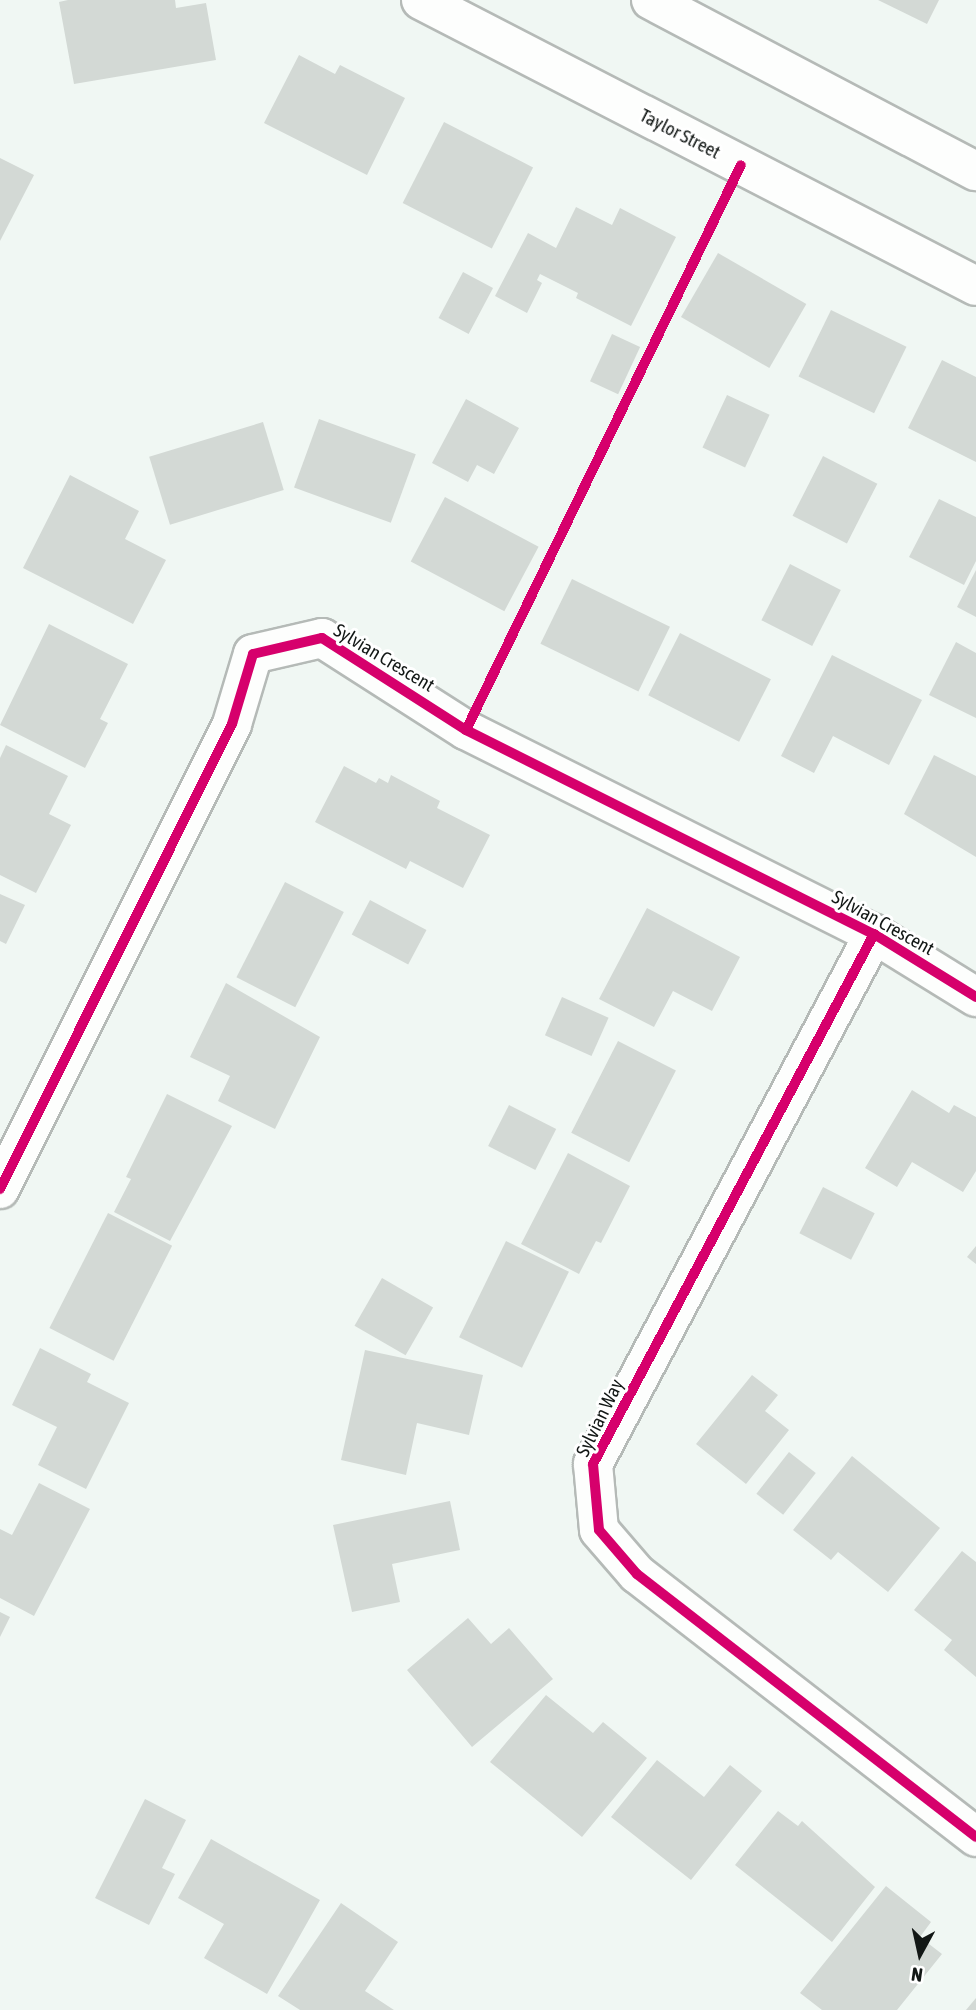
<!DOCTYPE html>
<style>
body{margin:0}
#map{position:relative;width:976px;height:2010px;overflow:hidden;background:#f0f7f3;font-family:"Asap Condensed",sans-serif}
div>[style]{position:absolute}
.building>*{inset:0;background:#d3d9d5;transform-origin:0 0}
.roads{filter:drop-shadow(2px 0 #b5bab7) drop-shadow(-2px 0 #b5bab7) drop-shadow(0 2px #b5bab7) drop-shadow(0 -2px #b5bab7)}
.minor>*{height:38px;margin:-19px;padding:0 19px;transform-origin:19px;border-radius:19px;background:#fdfefd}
.major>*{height:38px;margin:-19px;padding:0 19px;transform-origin:19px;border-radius:19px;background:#fdfefd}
.cycleway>*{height:10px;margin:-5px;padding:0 5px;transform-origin:5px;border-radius:5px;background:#d6006c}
span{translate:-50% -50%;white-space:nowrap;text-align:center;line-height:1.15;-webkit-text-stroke:6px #fff;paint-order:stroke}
.street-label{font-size:19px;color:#121715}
.north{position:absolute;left:885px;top:1919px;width:70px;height:70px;-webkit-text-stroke:5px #fff;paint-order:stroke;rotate:188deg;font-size:19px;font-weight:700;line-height:28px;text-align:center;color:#121715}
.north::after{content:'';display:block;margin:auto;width:24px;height:32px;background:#121715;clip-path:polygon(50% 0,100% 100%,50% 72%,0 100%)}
</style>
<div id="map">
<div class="building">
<div style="clip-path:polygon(68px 0,175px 0,176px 8px,206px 3px,216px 60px,74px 84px,59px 2px)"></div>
<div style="clip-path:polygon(878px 0,939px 0,927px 24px)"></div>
<div style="clip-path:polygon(299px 55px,335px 74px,340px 65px,405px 98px,367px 175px,264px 123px)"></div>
<div style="left:444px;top:122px;width:100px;height:91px;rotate:27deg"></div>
<div style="clip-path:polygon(0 158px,34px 175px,0 241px)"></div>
<div style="clip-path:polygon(576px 207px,612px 225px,620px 208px,676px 237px,631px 326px,576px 298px,578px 293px,540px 274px,537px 280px,542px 283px,527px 313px,495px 296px,528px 233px,556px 248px)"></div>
<div style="left:718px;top:253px;width:102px;height:74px;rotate:30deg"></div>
<div style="left:463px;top:272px;width:34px;height:52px;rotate:28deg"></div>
<div style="left:831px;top:310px;width:84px;height:74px;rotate:26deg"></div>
<div style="left:612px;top:334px;width:31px;height:52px;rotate:25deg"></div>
<div style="clip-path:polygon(942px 360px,976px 377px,976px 462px,908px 428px)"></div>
<div style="left:727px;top:395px;width:47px;height:58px;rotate:25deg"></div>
<div style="clip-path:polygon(466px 399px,519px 428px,494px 474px,477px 465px,468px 482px,432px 463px)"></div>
<div style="left:319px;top:419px;width:103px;height:73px;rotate:20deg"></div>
<div style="left:263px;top:422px;width:71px;height:119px;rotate:73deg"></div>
<div style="left:823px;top:456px;width:61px;height:67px;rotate:27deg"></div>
<div style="clip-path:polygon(70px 475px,139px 511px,125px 539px,166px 560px,133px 624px,23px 568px)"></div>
<div style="left:445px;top:497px;width:106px;height:73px;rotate:28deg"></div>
<div style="clip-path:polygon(939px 499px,976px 517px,976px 561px,964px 585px,909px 557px)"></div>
<div style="left:790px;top:564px;width:57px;height:63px;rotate:27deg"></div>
<div style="clip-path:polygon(976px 570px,976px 617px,957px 607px)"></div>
<div style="left:572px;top:579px;width:109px;height:72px;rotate:26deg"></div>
<div style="clip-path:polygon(49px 624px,128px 664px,100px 719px,108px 723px,85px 768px,0 725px)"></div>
<div style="left:680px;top:633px;width:102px;height:70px;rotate:27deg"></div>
<div style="clip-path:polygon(956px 642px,976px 653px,976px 718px,929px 695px)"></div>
<div style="clip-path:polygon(832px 655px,922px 700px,889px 765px,833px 736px,814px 773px,781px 756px)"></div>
<div style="clip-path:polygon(6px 745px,68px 776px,49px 814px,71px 825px,36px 893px,0 875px,0 758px)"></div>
<div style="clip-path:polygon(934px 755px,976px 776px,976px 857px,904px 814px)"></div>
<div style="clip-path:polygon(344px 766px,376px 783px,379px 778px,388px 783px,391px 775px,440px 801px,437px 808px,490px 835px,463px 888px,410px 861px,406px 869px,315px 822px)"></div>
<div style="left:285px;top:882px;width:66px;height:107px;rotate:27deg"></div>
<div style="clip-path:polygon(0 894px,25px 905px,6px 944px,0 941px)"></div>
<div style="left:370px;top:900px;width:64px;height:39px;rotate:28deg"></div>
<div style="clip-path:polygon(647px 908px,740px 957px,712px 1011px,673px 991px,654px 1027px,599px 999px)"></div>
<div style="clip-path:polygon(226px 983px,320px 1037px,275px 1129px,218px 1101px,230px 1076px,190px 1057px)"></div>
<div style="left:562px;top:997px;width:51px;height:42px;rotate:24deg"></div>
<div style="left:618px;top:1041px;width:65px;height:103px;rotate:27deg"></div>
<div style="clip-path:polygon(912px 1090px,949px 1113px,954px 1105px,976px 1117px,976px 1171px,963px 1192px,912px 1162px,897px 1187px,865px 1168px)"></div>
<div style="clip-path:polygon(167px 1094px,232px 1126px,170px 1241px,114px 1212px,131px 1179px,126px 1177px)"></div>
<div style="left:509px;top:1105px;width:53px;height:46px;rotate:27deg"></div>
<div style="clip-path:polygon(568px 1153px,630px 1186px,601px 1243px,596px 1241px,579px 1274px,521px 1244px)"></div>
<div style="left:823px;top:1187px;width:58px;height:52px;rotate:27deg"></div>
<div style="left:108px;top:1213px;width:72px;height:129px;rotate:27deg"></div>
<div style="left:506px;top:1241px;width:70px;height:107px;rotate:26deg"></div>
<div style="clip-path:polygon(976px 1246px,976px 1264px,967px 1257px)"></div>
<div style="left:382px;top:1278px;width:59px;height:55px;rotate:30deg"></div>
<div style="clip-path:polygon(40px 1348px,91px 1374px,87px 1382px,129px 1403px,86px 1489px,38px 1465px,57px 1427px,12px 1405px)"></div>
<div style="clip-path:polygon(365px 1350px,483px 1375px,469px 1435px,417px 1423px,406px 1475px,341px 1460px)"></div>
<div style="clip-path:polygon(752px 1375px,778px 1395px,765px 1411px,789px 1430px,746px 1484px,696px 1444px)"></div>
<div style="left:789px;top:1452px;width:34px;height:53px;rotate:38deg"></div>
<div style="clip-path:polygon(852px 1456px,940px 1528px,888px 1592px,838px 1552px,831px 1560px,793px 1530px)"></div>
<div style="clip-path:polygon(39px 1483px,90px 1509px,34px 1616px,0 1598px,0 1529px,12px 1535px)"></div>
<div style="clip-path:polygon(450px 1501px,460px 1550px,392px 1564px,400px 1602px,352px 1612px,333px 1525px)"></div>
<div style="clip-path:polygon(962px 1551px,976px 1562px,976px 1677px,944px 1650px,952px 1640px,914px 1610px)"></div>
<div style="clip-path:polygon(0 1612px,10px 1617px,0 1637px)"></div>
<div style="clip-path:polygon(468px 1618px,491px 1644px,509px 1628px,553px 1679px,472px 1747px,407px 1670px)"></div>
<div style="clip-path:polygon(546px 1695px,593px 1733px,603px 1722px,647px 1758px,582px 1837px,490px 1762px)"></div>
<div style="clip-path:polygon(657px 1760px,704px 1797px,730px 1765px,762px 1791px,691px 1880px,611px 1817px)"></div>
<div style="clip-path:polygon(145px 1799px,186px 1820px,162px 1868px,175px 1874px,149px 1925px,95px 1898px)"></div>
<div style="clip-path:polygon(778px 1811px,798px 1826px,802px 1821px,875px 1887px,832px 1942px,735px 1865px)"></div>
<div style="clip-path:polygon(211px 1839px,320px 1900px,267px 1994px,204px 1958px,224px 1924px,178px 1898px)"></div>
<div style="clip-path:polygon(886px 1886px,931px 1922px,920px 1937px,942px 1954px,897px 2010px,822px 2010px,800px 1993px)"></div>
<div style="clip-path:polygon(341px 1903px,398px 1942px,365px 1991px,394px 2010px,300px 2010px,278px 1996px)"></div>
<div style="clip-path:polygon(976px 1998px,976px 2010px,966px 2010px)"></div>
</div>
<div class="roads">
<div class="minor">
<div style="left:874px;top:934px;width:600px;rotate:117.93deg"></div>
<div style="left:593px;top:1464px;width:66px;rotate:84.8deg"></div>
<div style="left:599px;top:1530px;width:58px;rotate:49.2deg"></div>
<div style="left:637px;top:1574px;width:429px;rotate:37.8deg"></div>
<div style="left:0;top:1189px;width:520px;rotate:-63.48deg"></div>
<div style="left:232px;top:724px;width:73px;rotate:-73.3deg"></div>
<div style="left:253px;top:654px;width:71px;rotate:-13.1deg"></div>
<div style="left:322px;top:638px;width:171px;rotate:32.6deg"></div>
<div style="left:466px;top:730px;width:456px;rotate:26.6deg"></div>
<div style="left:874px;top:934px;width:120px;rotate:31.7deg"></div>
</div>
<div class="major">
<div style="left:421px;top:0;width:624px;rotate:27.26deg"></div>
<div style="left:651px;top:0;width:367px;rotate:27.8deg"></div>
</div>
</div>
<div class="cycleway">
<div style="left:466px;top:730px;width:628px;rotate:-64.05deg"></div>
<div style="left:874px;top:934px;width:600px;rotate:117.93deg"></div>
<div style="left:593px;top:1464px;width:66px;rotate:84.8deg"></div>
<div style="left:599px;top:1530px;width:58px;rotate:49.2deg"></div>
<div style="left:637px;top:1574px;width:429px;rotate:37.8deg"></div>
<div style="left:0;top:1189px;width:520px;rotate:-63.48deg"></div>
<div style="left:232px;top:724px;width:73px;rotate:-73.3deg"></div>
<div style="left:253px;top:654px;width:71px;rotate:-13.1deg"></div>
<div style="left:322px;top:638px;width:171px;rotate:32.6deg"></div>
<div style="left:466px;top:730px;width:456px;rotate:26.6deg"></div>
<div style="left:874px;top:934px;width:120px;rotate:31.7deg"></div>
</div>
<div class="street-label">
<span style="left:680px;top:134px;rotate:27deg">Taylor Street</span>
<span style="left:384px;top:658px;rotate:31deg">Sylvian Crescent</span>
<span style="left:883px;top:923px;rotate:29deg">Sylvian Crescent</span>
<span style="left:600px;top:1418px;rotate:-64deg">Sylvian Way</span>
</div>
<div class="north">N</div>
</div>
